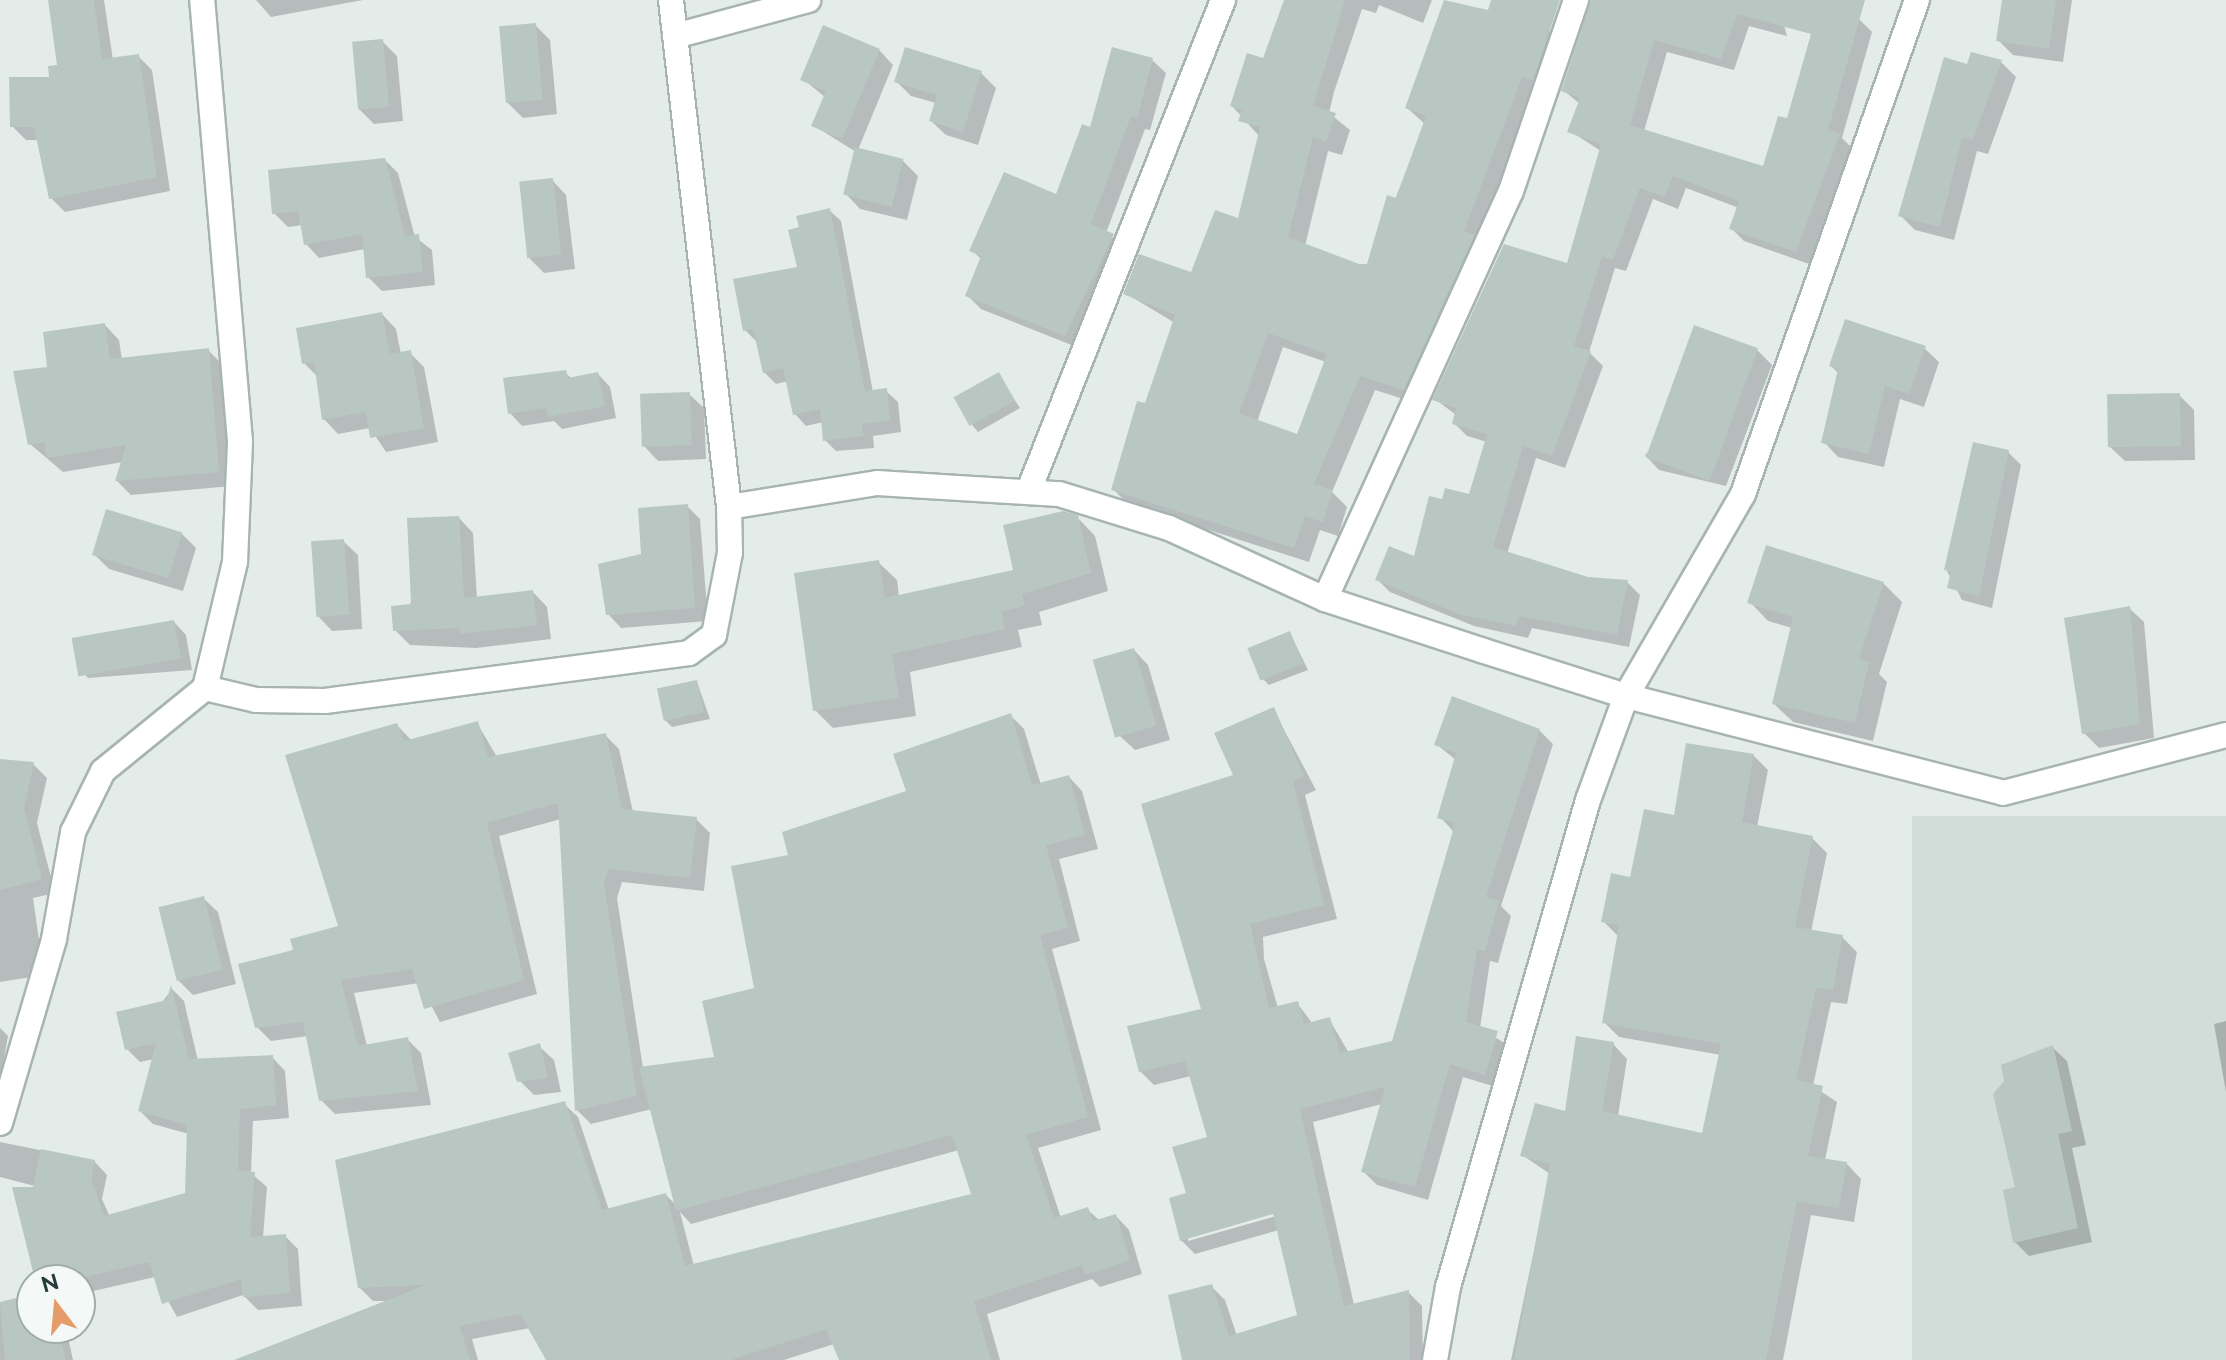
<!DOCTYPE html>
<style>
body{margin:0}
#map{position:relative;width:2226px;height:1360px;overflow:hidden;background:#e4ecea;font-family:Raleway,sans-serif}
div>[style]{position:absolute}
.built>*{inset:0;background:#d2dcd9;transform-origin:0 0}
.shadow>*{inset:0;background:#0003}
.building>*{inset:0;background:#b9c7c3;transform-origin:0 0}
.roads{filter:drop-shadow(2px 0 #a7b4b2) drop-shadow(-2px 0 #a7b4b2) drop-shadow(0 2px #a7b4b2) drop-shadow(0 -2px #a7b4b2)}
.minor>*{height:24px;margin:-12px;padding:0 12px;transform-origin:12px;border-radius:12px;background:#fff}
span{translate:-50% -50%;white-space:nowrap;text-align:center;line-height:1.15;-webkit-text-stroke:7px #f4f9f7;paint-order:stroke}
.north{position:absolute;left:16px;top:1264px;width:80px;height:80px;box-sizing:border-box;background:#f4f9f7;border:2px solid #a1adab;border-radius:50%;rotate:344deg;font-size:22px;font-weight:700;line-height:32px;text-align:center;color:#253c3a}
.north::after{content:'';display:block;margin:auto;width:28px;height:36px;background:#e59c69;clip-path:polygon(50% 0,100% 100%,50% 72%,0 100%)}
</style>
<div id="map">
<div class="built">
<div style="left:2226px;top:816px;width:544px;height:314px;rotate:90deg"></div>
</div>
<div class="shadow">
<div style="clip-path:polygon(50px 0,104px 0,113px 60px,138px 56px,152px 70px,170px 191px,65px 212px,51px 198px,39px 140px,26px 140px,12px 126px,59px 66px)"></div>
<div style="clip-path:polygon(256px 0,363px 0,271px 17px)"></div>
<div style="clip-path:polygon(evenodd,1286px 0,1432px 0,1423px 23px,1379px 5px,1376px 13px,1362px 9px,1334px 92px,1329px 113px,1350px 130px,1342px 155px,1328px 151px,1305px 246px,1359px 266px,1369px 265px,1425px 124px,1407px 108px,1549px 31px,1564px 47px,1419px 404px,1375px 390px,1332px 492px,1347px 507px,1338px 536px,1320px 530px,1309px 562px,1128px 504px,1113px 489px,1175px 323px,1125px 293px,1192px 274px,1239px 221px,1260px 137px,1232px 106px,1265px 60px,1286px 0,1283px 347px,1326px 362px,1299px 437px,1257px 422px,1283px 347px)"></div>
<div style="clip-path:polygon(1609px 0,1777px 0,1787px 36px,1749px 26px,1734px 70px,1667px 52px,1644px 131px,1765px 168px,1859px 19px,1872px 32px,1842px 138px,1852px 148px,1809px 264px,1744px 241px,1732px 229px,1739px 208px,1686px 188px,1678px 209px,1653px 199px,1626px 271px,1615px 268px,1589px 352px,1603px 366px,1565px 468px,1536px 458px,1507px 554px,1588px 579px,1627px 582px,1640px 595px,1629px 647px,1532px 628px,1528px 638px,1474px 626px,1390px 592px,1377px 579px,1415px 558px,1444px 501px,1470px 496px,1487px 442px,1467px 436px,1454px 423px,1456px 415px,1435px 399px,1568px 266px,1601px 151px,1570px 131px,1580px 104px,1563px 90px)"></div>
<div style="clip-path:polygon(2004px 0,2072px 0,2063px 62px,2013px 55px,1998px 40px)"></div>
<div style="clip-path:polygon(535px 25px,550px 40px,557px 114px,523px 118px,508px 103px)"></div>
<div style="clip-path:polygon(382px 41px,397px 56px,403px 121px,374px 124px,359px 109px)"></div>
<div style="clip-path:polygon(879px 50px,893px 65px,858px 150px,903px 161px,918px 176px,907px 220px,860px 209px,846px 194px,856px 152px,813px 125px,825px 97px,803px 79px)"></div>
<div style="clip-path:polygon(1972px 55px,2001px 62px,2016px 77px,1988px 154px,1977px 151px,1954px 240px,1915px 230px,1901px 216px)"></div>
<div style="clip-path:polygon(1152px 60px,1166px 73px,1150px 130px,1145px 129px,1106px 233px,1127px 249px,1079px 348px,981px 309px,967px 295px,982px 260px,972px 250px,1057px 197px)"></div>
<div style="clip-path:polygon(981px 73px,996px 88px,978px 145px,946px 135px,931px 121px,936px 103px,911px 96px,896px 81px)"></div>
<div style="clip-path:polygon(385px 160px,398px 173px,415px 237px,432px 250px,435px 285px,382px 291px,368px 277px,365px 249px,319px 258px,306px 244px,303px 225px,288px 227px,274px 213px)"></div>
<div style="clip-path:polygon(552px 180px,566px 195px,575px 269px,544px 273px,530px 259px)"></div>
<div style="clip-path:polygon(829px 210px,841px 221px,873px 392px,886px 391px,898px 402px,901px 432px,873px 436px,874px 448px,836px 451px,825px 440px,823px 422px,806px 426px,795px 414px,788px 381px,776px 384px,764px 372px,757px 342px,745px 330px,799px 269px,801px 228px)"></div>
<div style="clip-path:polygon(382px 314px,396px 329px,401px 354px,410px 353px,424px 367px,438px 442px,386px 452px,370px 428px,338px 434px,324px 419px,318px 377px,304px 363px)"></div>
<div style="clip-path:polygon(105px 325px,119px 340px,122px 360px,208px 350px,223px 365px,232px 486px,131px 495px,117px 481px,123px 462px,63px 472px,30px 444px,49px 369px)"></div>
<div style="clip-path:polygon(1924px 348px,1939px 362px,1924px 407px,1900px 399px,1884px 467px,1838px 457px,1824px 442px,1839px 374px,1831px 366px)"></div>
<div style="clip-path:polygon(1757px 350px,1772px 365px,1726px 486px,1659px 470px,1645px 455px)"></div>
<div style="clip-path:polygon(565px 372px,572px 379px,598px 374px,610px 387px,616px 418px,562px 429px,554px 421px,522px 426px,510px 413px)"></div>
<div style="clip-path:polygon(998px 375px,1020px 408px,978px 432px,972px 425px)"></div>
<div style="clip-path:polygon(689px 394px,704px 408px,706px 459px,658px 461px,644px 446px)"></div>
<div style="clip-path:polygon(2179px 395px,2194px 410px,2195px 460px,2125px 461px,2110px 447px)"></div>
<div style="clip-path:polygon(2008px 452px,2021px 465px,1992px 608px,1962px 600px,1946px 569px)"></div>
<div style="clip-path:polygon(687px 506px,700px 519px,708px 621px,621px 628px,608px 614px,643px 555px)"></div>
<div style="clip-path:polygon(1077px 517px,1095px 536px,1108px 591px,1039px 612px,1042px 625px,1018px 630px,1022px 647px,910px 672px,916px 716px,833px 728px,815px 710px,878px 562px,897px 580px,899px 597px,1016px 571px)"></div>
<div style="clip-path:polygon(459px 518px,473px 533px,477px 599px,533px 592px,547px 607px,551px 639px,476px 648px,410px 645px,395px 630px)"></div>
<div style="clip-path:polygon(182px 534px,196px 548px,183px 591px,109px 569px,94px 554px)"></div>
<div style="clip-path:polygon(343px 541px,358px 555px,362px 629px,332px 631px,318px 616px)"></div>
<div style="clip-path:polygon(1883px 583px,1902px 602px,1879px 674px,1887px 682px,1873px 741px,1793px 722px,1774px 704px,1792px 628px,1768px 621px,1750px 602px)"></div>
<div style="clip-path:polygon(2129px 608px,2144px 622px,2154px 738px,2099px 748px,2084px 733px)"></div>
<div style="clip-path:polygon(174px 622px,186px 635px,192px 670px,88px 678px,76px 665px)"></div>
<div style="clip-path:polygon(1290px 633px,1308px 670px,1269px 685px,1262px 678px)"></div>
<div style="clip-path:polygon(1134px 650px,1148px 665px,1170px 740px,1135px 750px,1120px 736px)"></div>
<div style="clip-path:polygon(697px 682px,710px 719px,672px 727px,665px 720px)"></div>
<div style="clip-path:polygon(evenodd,1273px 709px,1316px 790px,1305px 795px,1337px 919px,1263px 937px,1264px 959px,1278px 1008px,1297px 1003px,1313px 1024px,1329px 1019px,1349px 1053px,1393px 1043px,1454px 832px,1440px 817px,1456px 760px,1436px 744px,1539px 730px,1553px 744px,1501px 906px,1511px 916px,1498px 963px,1490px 961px,1480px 1028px,1511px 1047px,1499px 1088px,1463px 1077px,1428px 1200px,1377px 1185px,1363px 1171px,1382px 1104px,1313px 1122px,1354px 1305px,1408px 1292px,1422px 1306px,1423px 1360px,1187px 1360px,1211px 1286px,1225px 1300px,1237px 1336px,1300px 1316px,1279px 1230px,1195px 1254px,1181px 1240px,1209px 1139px,1191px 1076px,1154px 1085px,1140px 1071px,1204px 1010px,1235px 776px,1273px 709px,1282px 1210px,1283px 1214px,1188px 1241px,1188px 1237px,1282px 1210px)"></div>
<div style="clip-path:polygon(evenodd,1011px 716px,1024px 729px,1041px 785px,1069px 777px,1082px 791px,1098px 849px,1059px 859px,1080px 941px,1052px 949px,1101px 1130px,1038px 1148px,1061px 1218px,1088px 1210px,1100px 1221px,1116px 1216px,1129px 1230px,1142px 1274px,1100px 1287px,1092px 1279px,987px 1314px,1000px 1360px,840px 1360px,834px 1344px,784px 1360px,548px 1360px,530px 1328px,472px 1339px,478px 1360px,245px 1360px,389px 1301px,373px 1301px,359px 1287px,564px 1104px,578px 1117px,609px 1210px,666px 1195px,677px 1206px,652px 1109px,591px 1124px,577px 1110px,561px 819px,499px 836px,537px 994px,440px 1022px,419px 983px,354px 993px,367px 1046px,407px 1039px,421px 1053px,431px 1105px,335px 1114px,321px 1100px,308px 1036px,271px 1041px,257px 1027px,295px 951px,340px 928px,397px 725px,412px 741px,477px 723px,497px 757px,605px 735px,619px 749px,633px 812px,696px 819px,710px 833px,704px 891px,622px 882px,617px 898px,643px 1068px,716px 1058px,757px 989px,790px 856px,908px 792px,1011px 716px,959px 1150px,973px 1195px,694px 1266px,680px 1212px,691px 1224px,959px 1150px)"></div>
<div style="clip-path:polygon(1753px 755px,1768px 770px,1757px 827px,1812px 838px,1827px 853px,1811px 932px,1842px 937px,1857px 952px,1847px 1004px,1831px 1002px,1813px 1086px,1837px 1102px,1825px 1160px,1847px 1164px,1861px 1179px,1854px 1222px,1811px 1215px,1783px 1360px,1511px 1360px,1550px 1174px,1522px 1155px,1566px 1113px,1613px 1044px,1627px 1059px,1618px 1116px,1704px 1136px,1721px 1055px,1619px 1037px,1604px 1022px,1619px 937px,1603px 921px,1676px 818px)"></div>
<div style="clip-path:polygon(0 761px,33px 764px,47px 778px,37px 823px,55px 893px,33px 898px,44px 975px,0 982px)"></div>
<div style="clip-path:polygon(203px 898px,218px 912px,236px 984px,193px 995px,178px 980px)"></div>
<div style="clip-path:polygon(172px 989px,184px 1001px,198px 1061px,272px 1057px,285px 1071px,289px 1118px,253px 1121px,251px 1173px,267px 1187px,263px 1238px,285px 1236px,298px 1249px,302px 1306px,258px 1310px,243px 1295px,177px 1317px,155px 1277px,80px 1294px,80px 1280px,37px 1280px,54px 1191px,0 1177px,0 1142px,94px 1161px,107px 1175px,102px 1199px,110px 1217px,187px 1195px,189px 1134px,153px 1124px,140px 1111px,154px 1059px,140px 1062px,127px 1049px)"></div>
<div style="clip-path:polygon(2226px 1021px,2226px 1092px,2214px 1024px)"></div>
<div style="clip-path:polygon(0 1028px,8px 1036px,0 1080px)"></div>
<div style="clip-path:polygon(539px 1046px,554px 1060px,561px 1092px,534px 1095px,519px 1080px)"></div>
<div style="clip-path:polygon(2052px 1047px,2067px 1061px,2086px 1145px,2072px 1148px,2092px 1242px,2029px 1256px,2015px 1242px,2017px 1189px)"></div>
<div style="clip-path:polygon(32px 1296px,32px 1328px,66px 1328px,73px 1360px,0 1360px,0 1304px)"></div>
</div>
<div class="building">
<div style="clip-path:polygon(48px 0,94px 0,102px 59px,139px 54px,157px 177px,49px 199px,34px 127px,10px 127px,9px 77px,49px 77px,48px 66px,57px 65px)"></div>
<div style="clip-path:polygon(evenodd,1284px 0,1345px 0,1313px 106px,1336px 113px,1326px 142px,1313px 137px,1288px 237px,1359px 264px,1367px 264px,1387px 195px,1396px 198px,1426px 116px,1405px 108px,1444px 0,1488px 10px,1491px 0,1560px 0,1533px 80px,1522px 77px,1464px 231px,1475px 235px,1404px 390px,1360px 376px,1314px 484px,1333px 490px,1323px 522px,1305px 516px,1294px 548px,1111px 490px,1137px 401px,1145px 403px,1175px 315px,1123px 294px,1139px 254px,1191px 272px,1215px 210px,1238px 218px,1260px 127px,1238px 121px,1242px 110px,1230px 106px,1247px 53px,1263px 58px,1284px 0,1268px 333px,1327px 354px,1297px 434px,1239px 413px,1268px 333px)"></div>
<div style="clip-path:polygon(evenodd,1591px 0,1865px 0,1828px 130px,1840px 134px,1796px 252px,1729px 229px,1739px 201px,1673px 176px,1665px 197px,1640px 188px,1613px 260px,1602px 256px,1574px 346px,1591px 351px,1552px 456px,1523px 446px,1493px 547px,1588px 577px,1628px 580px,1617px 635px,1519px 616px,1516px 626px,1459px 614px,1375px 580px,1389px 546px,1414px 556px,1429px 496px,1442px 499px,1445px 488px,1469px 494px,1487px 434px,1452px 424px,1456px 408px,1432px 400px,1504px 244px,1567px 263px,1601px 144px,1567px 132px,1580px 98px,1561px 91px,1591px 0,1737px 14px,1811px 34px,1787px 118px,1778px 116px,1763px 166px,1630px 125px,1654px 40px,1721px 59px,1737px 14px)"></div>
<div style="clip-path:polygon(2002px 0,2056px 0,2049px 49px,1996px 41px)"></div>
<div style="left:536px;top:23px;width:77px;height:37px;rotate:85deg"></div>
<div style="clip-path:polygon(823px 25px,880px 49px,842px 139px,811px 126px,826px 91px,800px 80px)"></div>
<div style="left:383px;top:39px;width:68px;height:31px;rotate:85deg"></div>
<div style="clip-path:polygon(905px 47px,982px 71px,963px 132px,929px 121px,937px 95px,894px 82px)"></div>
<div style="clip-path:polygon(1112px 47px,1153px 58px,1137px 118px,1131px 116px,1091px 224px,1114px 234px,1065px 336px,965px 296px,981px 256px,969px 251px,1004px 172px,1056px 194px,1082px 124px,1090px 127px)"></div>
<div style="clip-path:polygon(1971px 52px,2002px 60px,1973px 140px,1962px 138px,1940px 227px,1898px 216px,1944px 57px,1967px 64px)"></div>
<div style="left:855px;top:147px;width:50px;height:49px;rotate:14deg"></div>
<div style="clip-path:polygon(385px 158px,405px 236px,419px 234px,423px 272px,366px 278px,362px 234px,304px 245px,298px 211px,272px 214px,268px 170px)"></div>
<div style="left:553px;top:178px;width:77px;height:34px;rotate:84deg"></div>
<div style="clip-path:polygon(830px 208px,865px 391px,887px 388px,890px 421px,862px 424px,864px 436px,823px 441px,820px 409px,793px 415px,783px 368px,763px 373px,753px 329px,743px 331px,733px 279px,797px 267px,788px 230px,799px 227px,796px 216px)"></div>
<div style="clip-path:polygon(382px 312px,390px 354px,411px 350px,424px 428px,370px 438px,366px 412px,322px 420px,314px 362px,302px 364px,296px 328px)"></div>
<div style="clip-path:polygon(1845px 319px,1926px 346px,1909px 394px,1885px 386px,1869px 454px,1821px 443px,1838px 369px,1829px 366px)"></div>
<div style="clip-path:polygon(105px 323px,110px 359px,209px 348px,219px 472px,115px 481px,126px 445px,47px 458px,44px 442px,28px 445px,13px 371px,47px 367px,43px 332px)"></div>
<div style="left:1694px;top:325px;width:68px;height:141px;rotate:20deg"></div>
<div style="clip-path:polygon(566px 370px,568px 378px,598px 372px,605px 406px,548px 417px,546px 408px,508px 414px,503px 378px)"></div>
<div style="left:999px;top:372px;width:33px;height:52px;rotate:61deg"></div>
<div style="left:690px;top:392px;width:53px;height:50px;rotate:88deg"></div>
<div style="left:2180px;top:393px;width:53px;height:73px;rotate:89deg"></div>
<div style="clip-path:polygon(1973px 442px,2009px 450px,1979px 596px,1947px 588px,1951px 571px,1944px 570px)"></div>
<div style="clip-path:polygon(688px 504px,695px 608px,606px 615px,598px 564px,641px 554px,638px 508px)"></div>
<div style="left:106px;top:509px;width:80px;height:48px;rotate:17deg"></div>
<div style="clip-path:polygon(1063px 511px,1078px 515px,1091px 573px,1022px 594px,1025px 606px,1001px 612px,1005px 629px,892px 654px,899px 698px,813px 711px,794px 573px,879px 560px,885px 598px,1013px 570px,1003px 525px)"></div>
<div style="clip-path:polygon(459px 516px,464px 598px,533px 590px,537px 625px,460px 634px,459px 628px,393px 631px,391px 606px,411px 604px,407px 518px)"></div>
<div style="left:344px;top:539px;width:76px;height:33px;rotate:86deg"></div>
<div style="clip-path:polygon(1766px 545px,1884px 582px,1859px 659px,1869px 662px,1855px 723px,1772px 704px,1793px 617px,1747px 603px)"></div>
<div style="clip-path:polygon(2130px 606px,2140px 724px,2082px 734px,2064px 618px)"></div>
<div style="left:174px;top:620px;width:39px;height:104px;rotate:80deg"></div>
<div style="left:1290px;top:631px;width:35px;height:46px;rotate:68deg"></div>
<div style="left:1134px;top:648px;width:81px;height:43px;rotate:74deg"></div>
<div style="left:697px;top:680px;width:33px;height:41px;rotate:78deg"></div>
<div style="clip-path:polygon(1452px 696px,1540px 729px,1486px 897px,1499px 901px,1485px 951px,1477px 949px,1466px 1022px,1498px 1031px,1485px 1075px,1450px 1064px,1415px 1187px,1361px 1172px,1385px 1087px,1300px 1109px,1344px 1306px,1409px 1290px,1410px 1360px,1182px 1360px,1168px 1295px,1212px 1284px,1229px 1336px,1297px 1315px,1273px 1214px,1180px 1241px,1169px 1198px,1186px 1193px,1172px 1147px,1207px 1137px,1185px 1061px,1139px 1072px,1127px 1026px,1201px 1009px,1141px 804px,1233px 775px,1214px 733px,1274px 707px,1304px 776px,1293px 781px,1324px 905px,1250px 924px,1269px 1008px,1298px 1001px,1304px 1024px,1330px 1017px,1340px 1053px,1392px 1041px,1452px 834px,1454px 823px,1437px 818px,1456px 753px,1434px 745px)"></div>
<div style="clip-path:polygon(1011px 713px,1032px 785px,1069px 775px,1085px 835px,1046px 845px,1068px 928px,1040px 935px,1088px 1117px,1026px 1135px,1054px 1218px,1088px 1207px,1093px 1221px,1116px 1214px,1130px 1260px,1085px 1275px,1082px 1265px,974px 1301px,991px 1360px,839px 1360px,826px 1329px,731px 1360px,546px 1360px,520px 1314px,460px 1326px,470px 1360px,234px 1360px,426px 1285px,358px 1288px,335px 1160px,565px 1101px,602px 1210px,666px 1193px,685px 1266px,971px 1194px,952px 1135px,676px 1211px,639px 1067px,714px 1057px,702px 1001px,754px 988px,731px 866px,788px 855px,782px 832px,906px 791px,893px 754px)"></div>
<div style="clip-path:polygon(478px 721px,488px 757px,606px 733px,622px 809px,697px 817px,690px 878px,608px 869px,604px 883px,637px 1096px,575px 1111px,558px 803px,487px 823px,524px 980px,424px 1009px,412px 969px,341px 980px,358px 1046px,408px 1037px,418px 1091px,319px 1101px,303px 1022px,255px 1028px,238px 964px,293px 950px,290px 939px,338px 926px,285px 755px,397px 723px,404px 741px)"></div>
<div style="clip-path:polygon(1686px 743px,1754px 754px,1742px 822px,1813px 836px,1795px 927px,1843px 935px,1833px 990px,1816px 988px,1796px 1080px,1823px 1086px,1808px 1156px,1847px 1162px,1839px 1208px,1797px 1201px,1766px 1360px,1514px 1360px,1550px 1164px,1520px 1156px,1535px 1103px,1565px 1111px,1576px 1036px,1614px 1042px,1602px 1111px,1702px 1133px,1721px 1044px,1602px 1023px,1619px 925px,1601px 922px,1611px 873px,1630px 877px,1644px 809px,1674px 815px)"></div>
<div style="clip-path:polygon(0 759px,34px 762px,24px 808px,42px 879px,0 890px)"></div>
<div style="left:204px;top:896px;width:76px;height:47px;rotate:76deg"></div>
<div style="clip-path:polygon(171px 985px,189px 1059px,273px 1055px,276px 1105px,240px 1109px,238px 1170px,255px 1172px,250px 1237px,286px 1234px,290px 1293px,243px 1297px,241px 1279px,162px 1304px,149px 1262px,72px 1280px,35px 1280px,12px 1187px,33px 1187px,41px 1149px,95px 1160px,91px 1179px,104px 1216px,185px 1193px,187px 1125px,138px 1111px,156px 1043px,125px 1050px,116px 1012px,167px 1000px)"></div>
<div style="clip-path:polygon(540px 1043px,548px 1078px,517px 1082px,508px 1053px)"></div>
<div style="clip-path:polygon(2053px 1045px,2072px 1131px,2058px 1134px,2078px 1228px,2013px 1243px,2003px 1190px,2015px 1187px,1993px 1094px,2004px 1081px,2001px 1065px)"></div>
<div style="clip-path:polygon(32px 1294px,32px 1328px,58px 1328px,66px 1360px,5px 1360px,0 1302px)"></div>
</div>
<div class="roads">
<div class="minor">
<div style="left:671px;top:0;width:510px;rotate:83.47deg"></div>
<div style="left:729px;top:507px;width:150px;rotate:-9.2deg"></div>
<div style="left:877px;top:483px;width:182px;rotate:3.5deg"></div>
<div style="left:1059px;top:494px;width:115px;rotate:17.2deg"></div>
<div style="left:1169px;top:528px;width:171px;rotate:24.5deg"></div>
<div style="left:1325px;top:599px;width:167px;rotate:18.1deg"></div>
<div style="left:1484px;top:651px;width:149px;rotate:17.6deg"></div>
<div style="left:1626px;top:696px;width:389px;rotate:14.4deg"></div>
<div style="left:2003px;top:793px;width:230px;rotate:-14.6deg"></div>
<div style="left:675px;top:36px;width:138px;rotate:-15.1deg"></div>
<div style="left:1029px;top:490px;width:527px;rotate:-68.4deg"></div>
<div style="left:1325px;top:599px;width:448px;rotate:-65.5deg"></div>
<div style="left:1511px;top:191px;width:202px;rotate:-71.2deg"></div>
<div style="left:205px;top:688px;width:52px;rotate:13.2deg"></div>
<div style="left:256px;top:700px;width:69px;rotate:0.8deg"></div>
<div style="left:325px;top:701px;width:367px;rotate:-7.5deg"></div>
<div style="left:689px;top:653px;width:31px;rotate:-36deg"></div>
<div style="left:714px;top:635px;width:84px;rotate:-79deg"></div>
<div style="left:730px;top:553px;width:46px;rotate:-91.2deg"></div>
<div style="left:0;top:1123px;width:192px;rotate:-73.6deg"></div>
<div style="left:54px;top:939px;width:109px;rotate:-79.9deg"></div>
<div style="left:73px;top:832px;width:68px;rotate:-63.8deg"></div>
<div style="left:103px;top:771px;width:132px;rotate:-39.1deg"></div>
<div style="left:205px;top:688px;width:130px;rotate:-76.6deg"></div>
<div style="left:235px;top:562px;width:121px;rotate:-87.6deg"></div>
<div style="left:240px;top:441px;width:443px;rotate:-94.9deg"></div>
<div style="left:1435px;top:1360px;width:74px;rotate:-79.9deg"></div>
<div style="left:1448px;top:1287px;width:507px;rotate:-73.96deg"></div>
<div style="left:1588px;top:800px;width:111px;rotate:-69.9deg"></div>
<div style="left:1626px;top:696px;width:233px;rotate:-59.9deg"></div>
<div style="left:1743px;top:494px;width:524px;rotate:-70.6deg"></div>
</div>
</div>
<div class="north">N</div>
</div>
